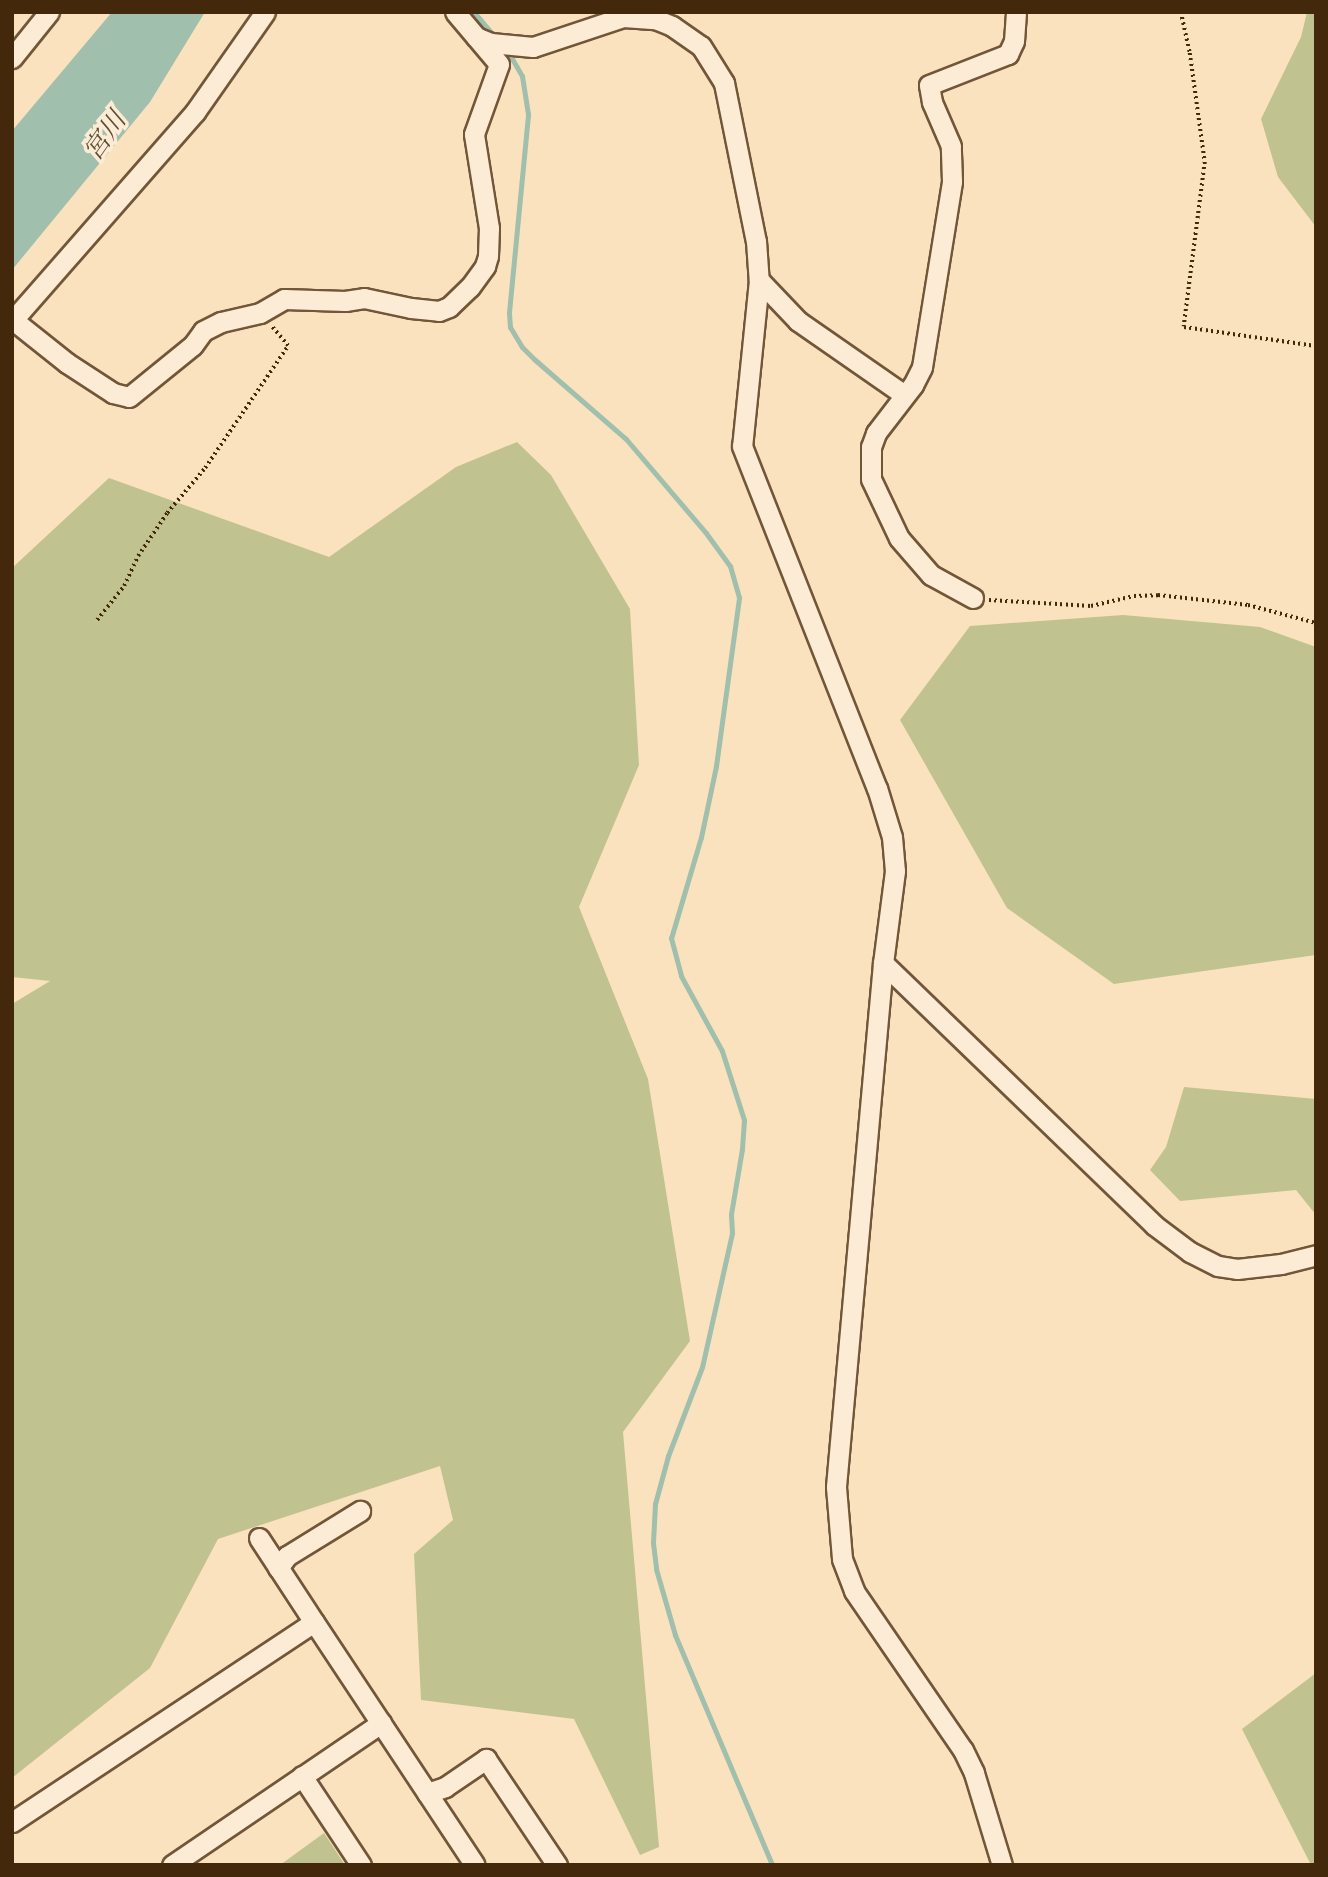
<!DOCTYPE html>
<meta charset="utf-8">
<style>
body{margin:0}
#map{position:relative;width:1328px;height:1877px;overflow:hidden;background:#fbe2be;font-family:"IM FELL Great Primer","Noto Serif JP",serif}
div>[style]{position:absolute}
.green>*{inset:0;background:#c0c390}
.water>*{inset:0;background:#a0bfac}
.stream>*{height:5px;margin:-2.5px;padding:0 2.5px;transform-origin:2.5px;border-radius:2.5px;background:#a0bfac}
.path>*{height:3.5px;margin-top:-1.75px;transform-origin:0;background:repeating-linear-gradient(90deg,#44280b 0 2px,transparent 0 5.5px)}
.roads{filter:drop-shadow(2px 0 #725638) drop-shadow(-2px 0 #725638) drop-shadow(0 2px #725638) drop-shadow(0 -2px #725638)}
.minor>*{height:19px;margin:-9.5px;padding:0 9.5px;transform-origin:9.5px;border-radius:9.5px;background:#fcecd5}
span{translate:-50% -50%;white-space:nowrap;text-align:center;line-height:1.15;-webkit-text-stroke:7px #fcecd5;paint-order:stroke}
.water-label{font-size:26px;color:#5b4e33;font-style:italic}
.frame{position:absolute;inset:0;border:14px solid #44280b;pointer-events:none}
</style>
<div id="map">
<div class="green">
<div style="clip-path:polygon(1307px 12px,1316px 12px,1316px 227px,1278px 177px,1261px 119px,1301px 37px)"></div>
<div style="clip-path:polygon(517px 442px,551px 475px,630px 609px,639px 765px,579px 907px,648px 1079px,690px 1341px,623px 1432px,659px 1847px,640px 1855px,574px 1719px,421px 1700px,414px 1554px,453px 1520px,440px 1466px,218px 1539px,150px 1668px,12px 1778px,12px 1004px,50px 981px,12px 977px,12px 568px,109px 478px,329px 557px,456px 467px)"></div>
<div style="clip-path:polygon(1123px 615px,1260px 627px,1316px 647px,1316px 955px,1114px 984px,1007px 908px,900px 720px,970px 626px)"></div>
<div style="clip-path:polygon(1184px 1087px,1316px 1099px,1316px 1215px,1296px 1190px,1180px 1201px,1150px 1170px,1166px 1147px)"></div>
<div style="clip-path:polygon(1316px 1673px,1316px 1865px,1311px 1865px,1242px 1729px)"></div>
<div style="clip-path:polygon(324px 1833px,345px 1865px,280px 1865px)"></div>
</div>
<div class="water">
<div style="clip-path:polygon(112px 12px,205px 12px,150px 102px,12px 270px,12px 131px)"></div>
</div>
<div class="stream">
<div style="left:474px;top:12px;width:34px;rotate:50deg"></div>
<div style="left:507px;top:50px;width:30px;rotate:60deg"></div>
<div style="left:522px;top:76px;width:39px;rotate:81deg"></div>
<div style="left:528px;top:115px;width:199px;rotate:95.5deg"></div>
<div style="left:509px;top:313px;width:14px;rotate:86deg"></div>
<div style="left:510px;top:327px;width:23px;rotate:59deg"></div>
<div style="left:522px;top:347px;width:17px;rotate:45deg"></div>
<div style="left:534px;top:359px;width:122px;rotate:41deg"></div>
<div style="left:626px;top:439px;width:123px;rotate:49.6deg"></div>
<div style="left:706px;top:533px;width:41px;rotate:54deg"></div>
<div style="left:730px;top:566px;width:33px;rotate:74deg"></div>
<div style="left:739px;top:598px;width:170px;rotate:97.8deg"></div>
<div style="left:716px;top:766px;width:73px;rotate:101.9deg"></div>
<div style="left:701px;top:837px;width:105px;rotate:106.5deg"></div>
<div style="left:671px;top:938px;width:39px;rotate:75deg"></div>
<div style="left:681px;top:976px;width:85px;rotate:61.3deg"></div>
<div style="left:722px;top:1051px;width:72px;rotate:72.3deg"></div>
<div style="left:744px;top:1120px;width:29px;rotate:94deg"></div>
<div style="left:742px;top:1149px;width:66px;rotate:99.6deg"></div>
<div style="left:731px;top:1214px;width:19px;rotate:87deg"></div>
<div style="left:732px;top:1233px;width:137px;rotate:102.6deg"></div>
<div style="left:702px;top:1367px;width:95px;rotate:110.9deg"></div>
<div style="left:668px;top:1456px;width:50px;rotate:105.2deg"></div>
<div style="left:655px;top:1504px;width:39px;rotate:93deg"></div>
<div style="left:653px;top:1543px;width:26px;rotate:83deg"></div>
<div style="left:656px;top:1569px;width:69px;rotate:73.9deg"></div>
<div style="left:675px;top:1635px;width:250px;rotate:67.1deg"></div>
</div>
<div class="path">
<div style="left:1181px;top:12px;width:42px;rotate:77.6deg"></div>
<div style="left:1190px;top:53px;width:110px;rotate:82.2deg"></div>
<div style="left:1205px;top:162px;width:166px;rotate:97.3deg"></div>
<div style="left:1184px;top:327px;width:133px;rotate:8.2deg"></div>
<div style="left:989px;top:600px;width:102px;rotate:3.4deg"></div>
<div style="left:1091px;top:606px;width:44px;rotate:-13.1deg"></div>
<div style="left:1134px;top:596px;width:24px;rotate:-2deg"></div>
<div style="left:1158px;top:595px;width:91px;rotate:6.3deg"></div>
<div style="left:1248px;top:605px;width:70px;rotate:14.8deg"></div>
<div style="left:97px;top:620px;width:43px;rotate:-51.5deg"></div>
<div style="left:124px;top:586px;width:33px;rotate:-65deg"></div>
<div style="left:138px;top:556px;width:52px;rotate:-56deg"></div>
<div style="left:167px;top:513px;width:59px;rotate:-49.8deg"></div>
<div style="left:205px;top:468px;width:148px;rotate:-55.8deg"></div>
<div style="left:288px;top:346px;width:25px;rotate:-130deg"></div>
</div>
<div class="roads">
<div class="minor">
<div style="left:476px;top:37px;width:16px;rotate:22deg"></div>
<div style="left:491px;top:43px;width:42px;rotate:5.4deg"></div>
<div style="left:533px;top:47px;width:95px;rotate:-18.4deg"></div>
<div style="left:623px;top:17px;width:32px;rotate:4deg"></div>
<div style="left:655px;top:19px;width:18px;rotate:22deg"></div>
<div style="left:672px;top:26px;width:35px;rotate:35deg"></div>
<div style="left:701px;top:46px;width:44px;rotate:58.1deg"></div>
<div style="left:724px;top:83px;width:161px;rotate:78.6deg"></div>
<div style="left:756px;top:241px;width:39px;rotate:86deg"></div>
<div style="left:759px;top:280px;width:167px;rotate:95.8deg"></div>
<div style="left:742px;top:446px;width:368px;rotate:68.5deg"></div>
<div style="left:877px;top:788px;width:51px;rotate:73deg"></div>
<div style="left:892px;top:837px;width:34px;rotate:85deg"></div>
<div style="left:895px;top:871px;width:93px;rotate:97.4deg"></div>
<div style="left:883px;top:963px;width:526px;rotate:95.13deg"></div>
<div style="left:836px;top:1487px;width:72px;rotate:85.2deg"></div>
<div style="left:842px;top:1559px;width:34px;rotate:69deg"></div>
<div style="left:854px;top:1591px;width:193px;rotate:55.6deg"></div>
<div style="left:963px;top:1750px;width:25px;rotate:64deg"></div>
<div style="left:974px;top:1773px;width:96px;rotate:73.1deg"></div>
<div style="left:12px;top:58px;width:59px;rotate:-51.2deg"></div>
<div style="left:759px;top:280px;width:57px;rotate:46.4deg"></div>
<div style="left:798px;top:321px;width:128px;rotate:34.8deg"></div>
<div style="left:13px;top:320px;width:69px;rotate:38.5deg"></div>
<div style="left:67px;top:363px;width:55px;rotate:33.1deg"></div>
<div style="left:113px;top:393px;width:16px;rotate:14deg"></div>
<div style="left:129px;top:397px;width:82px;rotate:-39.1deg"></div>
<div style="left:193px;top:345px;width:17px;rotate:-54deg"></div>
<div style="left:203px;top:331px;width:20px;rotate:-27deg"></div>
<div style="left:221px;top:322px;width:40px;rotate:-13deg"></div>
<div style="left:260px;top:313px;width:28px;rotate:-30deg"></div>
<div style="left:284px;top:299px;width:61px;rotate:1.9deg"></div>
<div style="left:345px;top:301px;width:19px;rotate:-9deg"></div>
<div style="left:364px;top:298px;width:48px;rotate:12deg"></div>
<div style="left:411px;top:308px;width:28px;rotate:6deg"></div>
<div style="left:439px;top:311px;width:11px;rotate:-22deg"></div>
<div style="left:449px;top:307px;width:29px;rotate:-44deg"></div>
<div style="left:470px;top:287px;width:26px;rotate:-54deg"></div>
<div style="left:485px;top:266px;width:10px;rotate:-73deg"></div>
<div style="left:488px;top:256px;width:28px;rotate:-88deg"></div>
<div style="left:489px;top:228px;width:95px;rotate:-99.1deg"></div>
<div style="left:474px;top:134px;width:74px;rotate:-70.3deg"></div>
<div style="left:499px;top:64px;width:68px;rotate:-130.2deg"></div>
<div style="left:12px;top:321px;width:278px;rotate:-48.8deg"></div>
<div style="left:195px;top:112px;width:122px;rotate:-55deg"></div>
<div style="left:973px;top:598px;width:48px;rotate:-151.3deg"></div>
<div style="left:931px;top:575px;width:49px;rotate:-130.9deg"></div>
<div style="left:899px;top:538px;width:65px;rotate:-115.4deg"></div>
<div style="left:871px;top:479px;width:32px;rotate:-90deg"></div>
<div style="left:871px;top:447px;width:15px;rotate:-70deg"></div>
<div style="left:876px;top:433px;width:61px;rotate:-52.4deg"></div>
<div style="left:913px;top:385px;width:20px;rotate:-63deg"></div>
<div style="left:922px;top:367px;width:188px;rotate:-80.8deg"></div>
<div style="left:952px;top:181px;width:35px;rotate:-92deg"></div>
<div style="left:951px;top:146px;width:48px;rotate:-113.4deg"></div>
<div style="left:932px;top:102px;width:17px;rotate:-100deg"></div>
<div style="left:929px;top:85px;width:85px;rotate:-21.4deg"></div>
<div style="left:1008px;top:54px;width:14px;rotate:-65deg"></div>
<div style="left:1014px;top:41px;width:29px;rotate:-86deg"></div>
<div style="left:883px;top:963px;width:377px;rotate:44deg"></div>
<div style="left:1154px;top:1225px;width:45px;rotate:36.9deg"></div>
<div style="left:1190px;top:1252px;width:31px;rotate:27deg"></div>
<div style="left:1218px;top:1266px;width:19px;rotate:9deg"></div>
<div style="left:1237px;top:1269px;width:44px;rotate:-6.5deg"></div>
<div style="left:1281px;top:1264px;width:36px;rotate:-14deg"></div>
<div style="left:259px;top:1538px;width:100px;rotate:56.8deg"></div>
<div style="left:278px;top:1568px;width:15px;rotate:-53deg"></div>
<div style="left:287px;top:1556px;width:86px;rotate:-31.7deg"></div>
<div style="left:302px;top:1776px;width:107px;rotate:56.5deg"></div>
<div style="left:427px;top:1793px;width:19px;rotate:-18deg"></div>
<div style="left:445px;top:1787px;width:50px;rotate:-34.3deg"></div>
<div style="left:486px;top:1759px;width:128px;rotate:56.2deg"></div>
<div style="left:12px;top:1822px;width:362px;rotate:-33.5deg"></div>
<div style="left:314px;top:1622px;width:291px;rotate:56.5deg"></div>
<div style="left:172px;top:1865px;width:253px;rotate:-34.2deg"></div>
</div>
</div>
<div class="water-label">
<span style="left:105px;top:136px;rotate:-55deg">宮川</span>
</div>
<div class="frame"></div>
</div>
